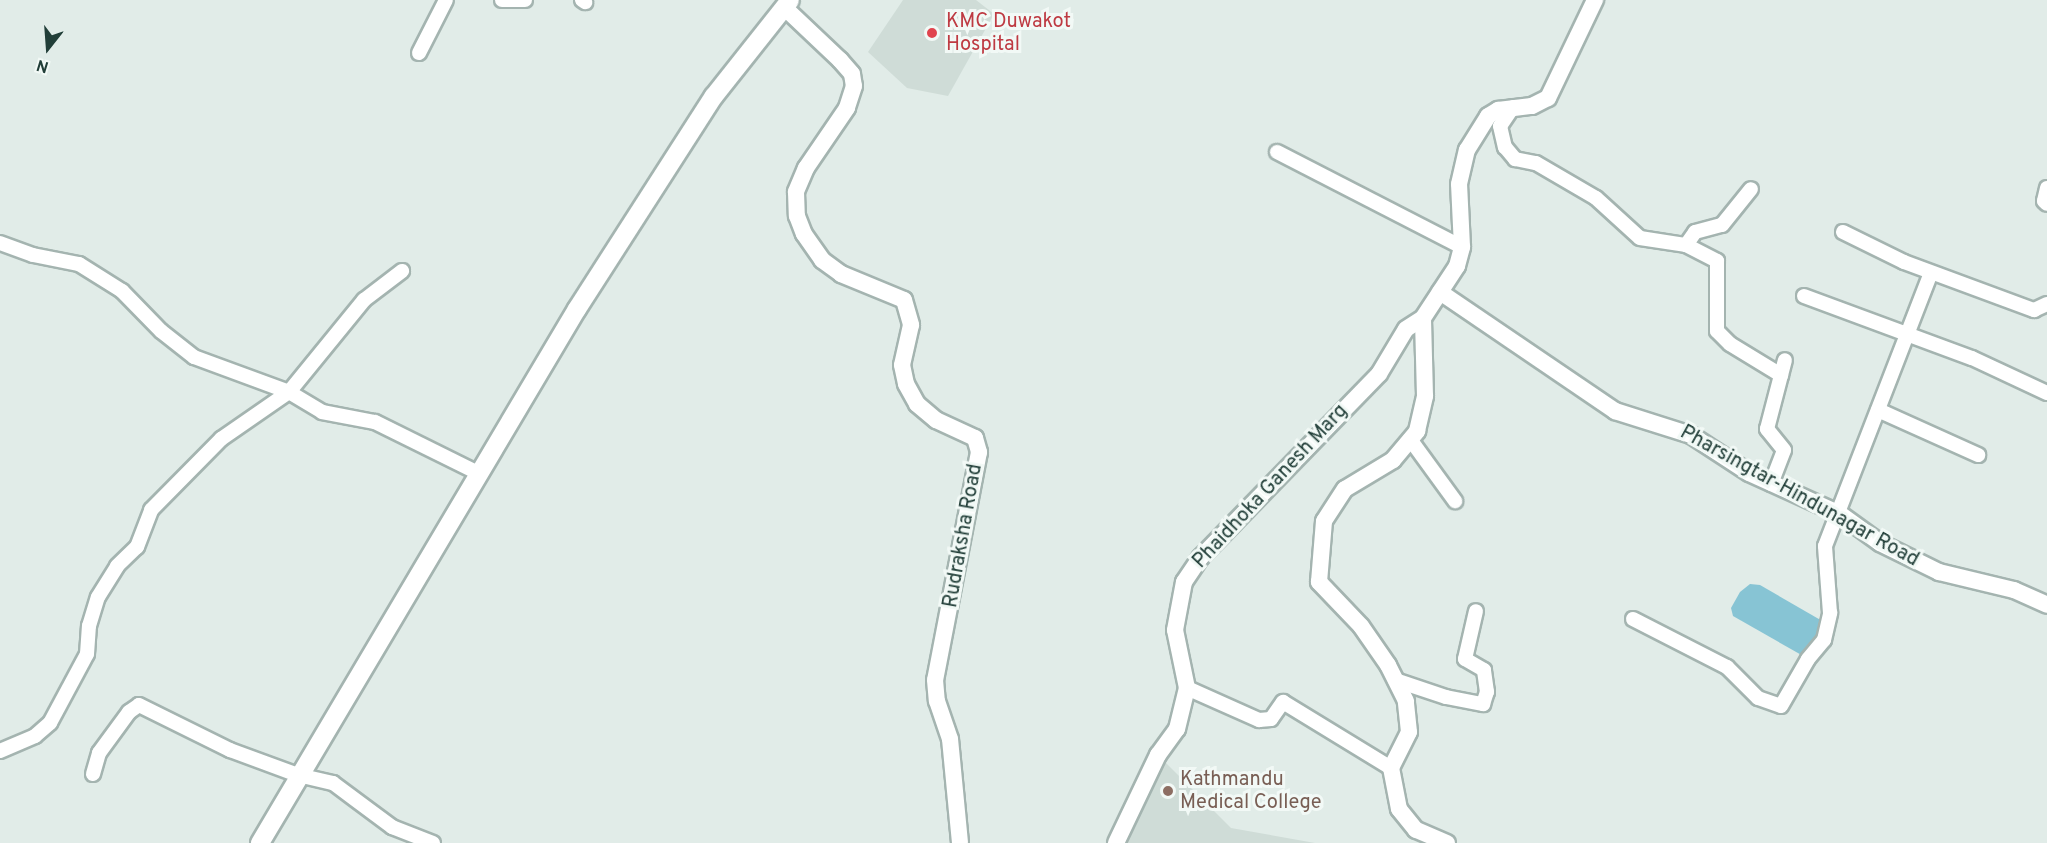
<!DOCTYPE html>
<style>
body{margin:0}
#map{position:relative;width:2047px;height:843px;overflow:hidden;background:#e1ece8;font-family:Overpass,sans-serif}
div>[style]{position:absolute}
.built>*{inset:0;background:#cfdcd7}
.water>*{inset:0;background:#87c4d4}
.roads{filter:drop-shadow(2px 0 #a4b4b0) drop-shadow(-2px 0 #a4b4b0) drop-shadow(0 2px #a4b4b0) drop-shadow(0 -2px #a4b4b0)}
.minor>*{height:14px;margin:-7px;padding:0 7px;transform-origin:7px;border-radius:7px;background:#fff}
.tertiary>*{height:16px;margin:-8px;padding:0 8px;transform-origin:8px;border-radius:8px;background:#fff}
.secondary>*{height:18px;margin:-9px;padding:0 9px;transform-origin:9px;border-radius:9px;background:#fff}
.dots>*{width:16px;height:16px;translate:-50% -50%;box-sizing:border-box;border:3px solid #f2f9f6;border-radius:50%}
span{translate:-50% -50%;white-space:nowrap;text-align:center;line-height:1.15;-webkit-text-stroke:6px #f2f9f6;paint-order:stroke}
.health-label{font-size:20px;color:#be3a42}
.left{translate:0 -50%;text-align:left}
.street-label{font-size:20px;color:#213e38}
.education-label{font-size:20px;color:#785e54}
.north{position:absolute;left:18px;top:18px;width:60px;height:60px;-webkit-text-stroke:4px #f2f9f6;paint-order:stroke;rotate:197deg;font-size:16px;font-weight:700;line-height:24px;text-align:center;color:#213e38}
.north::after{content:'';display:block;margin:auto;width:21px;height:27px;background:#213e38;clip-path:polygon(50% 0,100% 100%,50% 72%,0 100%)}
</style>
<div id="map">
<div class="built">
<div style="clip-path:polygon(903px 0,976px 0,994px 14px,948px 96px,907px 88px,868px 52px)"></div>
<div style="clip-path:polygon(1158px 755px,1231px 828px,1315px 843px,1116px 843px)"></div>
</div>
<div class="water">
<div style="clip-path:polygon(1750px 584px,1760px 585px,1824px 622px,1805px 657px,1733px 616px,1731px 608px,1740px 592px)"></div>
</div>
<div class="roads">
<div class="minor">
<div style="left:502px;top:0;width:23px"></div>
<div style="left:582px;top:0;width:4px;rotate:34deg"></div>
<div style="left:419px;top:53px;width:59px;rotate:-63deg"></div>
<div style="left:1513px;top:107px;width:23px;rotate:124deg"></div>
<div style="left:1500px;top:126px;width:22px;rotate:77deg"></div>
<div style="left:1505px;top:147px;width:16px;rotate:50deg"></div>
<div style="left:1515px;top:159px;width:21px;rotate:11deg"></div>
<div style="left:1536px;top:163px;width:69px;rotate:30.3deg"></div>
<div style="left:1596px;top:198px;width:59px;rotate:42.3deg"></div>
<div style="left:1640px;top:238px;width:47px;rotate:8.7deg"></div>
<div style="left:1686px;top:245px;width:35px;rotate:27deg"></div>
<div style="left:1717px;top:261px;width:70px;rotate:90deg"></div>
<div style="left:1717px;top:331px;width:18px;rotate:45deg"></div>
<div style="left:1730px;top:344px;width:60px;rotate:31.3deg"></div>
<div style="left:1277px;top:152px;width:208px;rotate:27.2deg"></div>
<div style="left:2047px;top:188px;width:13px;rotate:103deg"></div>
<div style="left:2044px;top:201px;width:4px;rotate:45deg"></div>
<div style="left:1843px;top:232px;width:68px;rotate:26.2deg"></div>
<div style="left:1904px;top:262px;width:139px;rotate:20.3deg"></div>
<div style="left:2034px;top:310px;width:14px;rotate:-25deg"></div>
<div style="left:0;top:243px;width:35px;rotate:20deg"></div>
<div style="left:33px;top:255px;width:47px;rotate:11.1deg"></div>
<div style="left:79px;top:264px;width:51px;rotate:32.1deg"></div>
<div style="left:122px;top:291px;width:56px;rotate:45.7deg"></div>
<div style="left:161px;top:331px;width:42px;rotate:38.2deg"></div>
<div style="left:194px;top:357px;width:101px;rotate:20.2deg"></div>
<div style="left:289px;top:392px;width:39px;rotate:31deg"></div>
<div style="left:322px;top:412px;width:54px;rotate:10.7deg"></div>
<div style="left:375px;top:422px;width:117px;rotate:26.3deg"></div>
<div style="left:1686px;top:245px;width:16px;rotate:-55deg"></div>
<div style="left:1695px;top:232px;width:28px;rotate:-15deg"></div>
<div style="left:1722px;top:225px;width:46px;rotate:-51.1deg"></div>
<div style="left:1804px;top:296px;width:179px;rotate:20.3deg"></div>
<div style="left:1972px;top:358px;width:83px;rotate:25deg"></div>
<div style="left:1878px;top:410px;width:110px;rotate:24.2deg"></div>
<div style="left:1410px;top:439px;width:77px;rotate:54deg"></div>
<div style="left:1771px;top:484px;width:36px;rotate:-69deg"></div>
<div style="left:1784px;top:450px;width:27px;rotate:-129deg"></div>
<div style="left:1767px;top:429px;width:71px;rotate:-75.4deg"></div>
<div style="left:1633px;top:619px;width:106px;rotate:27.1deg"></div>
<div style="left:1727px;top:667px;width:44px;rotate:45deg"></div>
<div style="left:1758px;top:698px;width:24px;rotate:19deg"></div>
<div style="left:1781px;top:706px;width:54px;rotate:-60.1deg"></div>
<div style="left:1808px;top:659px;width:25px;rotate:-50deg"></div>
<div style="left:1824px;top:640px;width:28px;rotate:-77deg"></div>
<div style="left:1830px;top:613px;width:67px;rotate:-94.3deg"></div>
<div style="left:1825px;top:546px;width:293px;rotate:-68.8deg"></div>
<div style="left:1395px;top:680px;width:54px;rotate:18.4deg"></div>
<div style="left:1446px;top:697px;width:38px;rotate:11deg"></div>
<div style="left:1483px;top:704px;width:13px;rotate:-72deg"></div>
<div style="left:1487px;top:692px;width:22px;rotate:-98deg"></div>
<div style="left:1484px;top:670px;width:22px;rotate:-150deg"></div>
<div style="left:1465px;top:659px;width:49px;rotate:-77.1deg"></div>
<div style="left:1187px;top:688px;width:79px;rotate:24deg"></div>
<div style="left:1259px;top:720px;width:12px;rotate:-5deg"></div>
<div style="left:1271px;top:719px;width:21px;rotate:-55deg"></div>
<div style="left:1283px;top:702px;width:127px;rotate:31.4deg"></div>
<div style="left:0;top:751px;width:38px;rotate:-23deg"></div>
<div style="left:35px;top:736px;width:20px;rotate:-41deg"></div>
<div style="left:50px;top:723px;width:78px;rotate:-61.8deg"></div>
<div style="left:87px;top:654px;width:28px;rotate:-86deg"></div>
<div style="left:89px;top:626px;width:30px;rotate:-73deg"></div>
<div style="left:98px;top:597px;width:36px;rotate:-58deg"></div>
<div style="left:117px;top:566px;width:28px;rotate:-44deg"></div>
<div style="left:137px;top:547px;width:40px;rotate:-69deg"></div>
<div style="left:151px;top:510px;width:100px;rotate:-45.4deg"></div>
<div style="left:221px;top:439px;width:83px;rotate:-34.7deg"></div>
<div style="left:289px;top:392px;width:119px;rotate:-50.8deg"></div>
<div style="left:364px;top:300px;width:48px;rotate:-37.3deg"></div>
<div style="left:93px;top:774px;width:22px;rotate:-74deg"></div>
<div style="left:99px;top:753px;width:51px;rotate:-53.8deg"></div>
<div style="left:129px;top:712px;width:12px;rotate:-35deg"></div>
<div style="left:139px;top:705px;width:102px;rotate:26.3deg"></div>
<div style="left:230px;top:750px;width:72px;rotate:20.2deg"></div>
<div style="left:298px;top:775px;width:36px;rotate:13deg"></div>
<div style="left:333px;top:783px;width:74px;rotate:36.7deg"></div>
<div style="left:392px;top:827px;width:44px;rotate:21.3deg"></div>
</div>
<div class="tertiary">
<div style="left:785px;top:8px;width:76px;rotate:43.4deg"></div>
<div style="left:840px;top:60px;width:18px;rotate:49deg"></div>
<div style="left:852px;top:74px;width:12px;rotate:81deg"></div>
<div style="left:854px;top:86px;width:23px;rotate:108deg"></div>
<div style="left:847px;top:108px;width:73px;rotate:124.3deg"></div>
<div style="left:806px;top:168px;width:26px;rotate:113deg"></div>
<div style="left:796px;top:192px;width:24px;rotate:88deg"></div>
<div style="left:797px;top:216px;width:19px;rotate:69deg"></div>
<div style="left:804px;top:234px;width:32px;rotate:55deg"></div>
<div style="left:822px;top:260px;width:24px;rotate:36deg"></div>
<div style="left:841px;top:274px;width:68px;rotate:22.4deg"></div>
<div style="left:904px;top:300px;width:26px;rotate:74deg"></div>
<div style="left:911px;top:325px;width:41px;rotate:102.7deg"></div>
<div style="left:902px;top:365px;width:19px;rotate:78deg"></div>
<div style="left:906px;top:384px;width:23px;rotate:61deg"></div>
<div style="left:917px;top:404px;width:25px;rotate:40deg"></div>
<div style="left:936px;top:420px;width:43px;rotate:24.8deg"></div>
<div style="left:975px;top:438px;width:15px;rotate:74deg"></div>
<div style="left:979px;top:452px;width:232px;rotate:100.9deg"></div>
<div style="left:935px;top:680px;width:21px;rotate:85deg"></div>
<div style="left:937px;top:701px;width:40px;rotate:71.1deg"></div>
<div style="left:950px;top:739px;width:104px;rotate:84.5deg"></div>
<div style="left:1440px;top:292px;width:212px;rotate:34.2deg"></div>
<div style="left:1615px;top:411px;width:80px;rotate:17.5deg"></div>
<div style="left:1691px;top:435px;width:69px;rotate:33.2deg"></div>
<div style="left:1749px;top:473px;width:100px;rotate:24.3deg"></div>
<div style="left:1840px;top:514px;width:49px;rotate:35.9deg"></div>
<div style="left:1880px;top:543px;width:66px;rotate:26.2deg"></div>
<div style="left:1939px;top:572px;width:77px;rotate:13.5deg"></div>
<div style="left:2014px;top:590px;width:36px;rotate:24deg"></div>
<div style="left:1116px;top:843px;width:98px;rotate:-64.5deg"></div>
<div style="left:1158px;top:755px;width:32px;rotate:-54deg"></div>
<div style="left:1177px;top:729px;width:42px;rotate:-76.3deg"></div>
<div style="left:1187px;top:688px;width:59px;rotate:-101.7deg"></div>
<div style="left:1175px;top:630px;width:49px;rotate:-79.4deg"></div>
<div style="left:1184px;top:582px;width:30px;rotate:-56deg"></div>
<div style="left:1201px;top:557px;width:255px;rotate:-45.8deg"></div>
<div style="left:1379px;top:374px;width:52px;rotate:-59deg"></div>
<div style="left:1406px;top:329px;width:20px;rotate:-33deg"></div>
<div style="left:1447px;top:843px;width:34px;rotate:-157deg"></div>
<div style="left:1416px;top:830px;width:27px;rotate:-129deg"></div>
<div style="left:1399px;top:809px;width:42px;rotate:-101deg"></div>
<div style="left:1391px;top:768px;width:40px;rotate:-63.4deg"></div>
<div style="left:1409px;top:732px;width:31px;rotate:-96deg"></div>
<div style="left:1406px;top:701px;width:40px;rotate:-116.6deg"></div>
<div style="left:1388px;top:665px;width:47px;rotate:-124.7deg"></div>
<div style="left:1361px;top:626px;width:61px;rotate:-133.7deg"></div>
<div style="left:1319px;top:582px;width:61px;rotate:-85.3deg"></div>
<div style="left:1324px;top:521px;width:38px;rotate:-57deg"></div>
<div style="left:1345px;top:489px;width:56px;rotate:-31.1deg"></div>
<div style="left:1393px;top:460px;width:38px;rotate:-50deg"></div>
<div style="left:1417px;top:431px;width:36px;rotate:-77deg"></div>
<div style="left:1425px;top:396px;width:78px;rotate:-91.5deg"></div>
<div style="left:1423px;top:318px;width:62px;rotate:-56.8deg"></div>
<div style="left:1457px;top:266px;width:20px;rotate:-75deg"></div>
<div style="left:1462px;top:247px;width:63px;rotate:-92.7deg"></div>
<div style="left:1459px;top:184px;width:35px;rotate:-77deg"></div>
<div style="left:1467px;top:150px;width:40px;rotate:-58deg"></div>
<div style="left:1488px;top:116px;width:12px;rotate:-31deg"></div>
<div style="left:1498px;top:110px;width:34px;rotate:-7deg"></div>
<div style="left:1532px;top:106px;width:18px;rotate:-27deg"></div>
<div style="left:1548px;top:98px;width:109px;rotate:-64.4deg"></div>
</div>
<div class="secondary">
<div style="left:260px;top:843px;width:621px;rotate:-59.31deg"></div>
<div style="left:577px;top:309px;width:253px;rotate:-57.3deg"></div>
<div style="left:714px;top:96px;width:122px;rotate:-51.6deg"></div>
</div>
</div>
<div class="dots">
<div style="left:932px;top:33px;background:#e0444e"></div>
<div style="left:1168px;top:791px;background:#8d6e63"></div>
</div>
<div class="health-label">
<span class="left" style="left:946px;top:34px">KMC Duwakot<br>Hospital</span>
</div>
<div class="street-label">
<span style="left:1271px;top:487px;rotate:-47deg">Phaidhoka Ganesh Marg</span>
<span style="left:1799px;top:497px;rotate:29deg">Pharsingtar-Hindunagar Road</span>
<span style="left:964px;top:536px;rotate:-80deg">Rudraksha Road</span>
</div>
<div class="education-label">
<span class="left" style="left:1180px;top:792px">Kathmandu<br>Medical College</span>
</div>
<div class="north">N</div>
</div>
